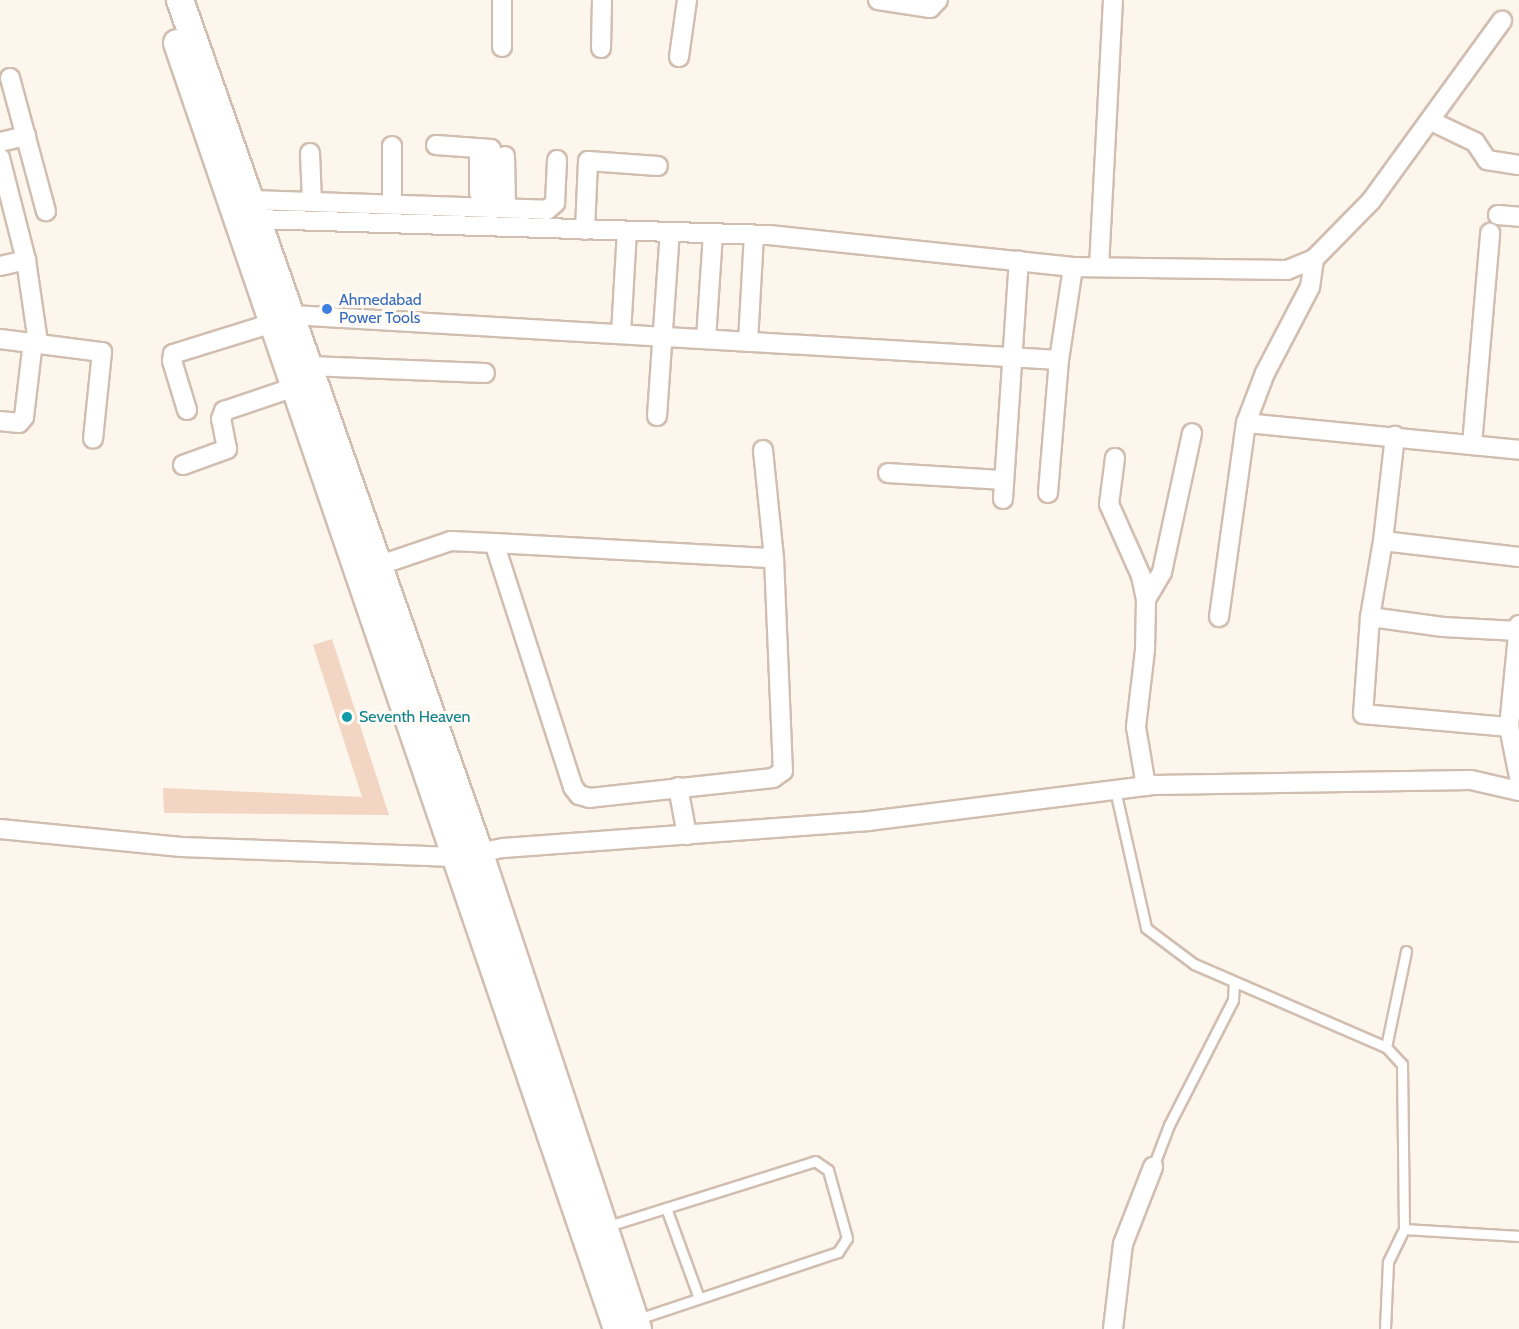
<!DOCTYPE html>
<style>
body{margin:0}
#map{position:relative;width:1519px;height:1329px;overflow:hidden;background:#fdf6ec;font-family:Cabin,sans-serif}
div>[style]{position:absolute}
.building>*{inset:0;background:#f3d5c3}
.roads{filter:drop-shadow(2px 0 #d1beb0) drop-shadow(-2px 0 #d1beb0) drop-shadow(0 2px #d1beb0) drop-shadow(0 -2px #d1beb0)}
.lane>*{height:9px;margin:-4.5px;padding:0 4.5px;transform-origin:4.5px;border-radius:4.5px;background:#fff}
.street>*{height:18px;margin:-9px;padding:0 9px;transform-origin:9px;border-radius:9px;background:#fff}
.secondary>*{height:26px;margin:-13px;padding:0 13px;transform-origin:13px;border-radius:13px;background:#fff}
.dots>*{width:16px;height:16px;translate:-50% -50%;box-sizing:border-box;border:3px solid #fffaf3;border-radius:50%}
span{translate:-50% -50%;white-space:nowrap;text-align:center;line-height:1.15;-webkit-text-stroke:6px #fffaf3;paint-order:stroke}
.shop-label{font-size:16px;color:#366cbe}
.left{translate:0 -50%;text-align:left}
.culture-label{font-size:16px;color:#0d838f}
</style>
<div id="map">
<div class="building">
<div style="clip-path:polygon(332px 639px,389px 815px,164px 813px,163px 788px,362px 797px,313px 645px)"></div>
</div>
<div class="roads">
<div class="lane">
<div style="left:1115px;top:790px;width:141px;rotate:77.3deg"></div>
<div style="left:1146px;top:928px;width:60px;rotate:36.9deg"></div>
<div style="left:1194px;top:964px;width:209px;rotate:23.4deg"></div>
<div style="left:1386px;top:1047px;width:23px;rotate:47deg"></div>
<div style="left:1402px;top:1064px;width:165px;rotate:89.3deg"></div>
<div style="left:1404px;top:1229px;width:37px;rotate:116deg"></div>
<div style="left:1388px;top:1262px;width:67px;rotate:92.6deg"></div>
<div style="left:1386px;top:1047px;width:98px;rotate:-78.2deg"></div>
<div style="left:1153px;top:1167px;width:45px;rotate:-69.1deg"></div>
<div style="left:1169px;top:1125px;width:140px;rotate:-62.9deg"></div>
<div style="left:1233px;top:1000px;width:18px;rotate:-87deg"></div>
<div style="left:666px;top:1208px;width:96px;rotate:69.9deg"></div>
<div style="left:605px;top:1227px;width:220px;rotate:-17.4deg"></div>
<div style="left:815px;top:1161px;width:16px;rotate:35deg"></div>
<div style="left:828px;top:1170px;width:71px;rotate:74.4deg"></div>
<div style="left:847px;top:1238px;width:17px;rotate:123deg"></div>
<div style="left:838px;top:1252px;width:211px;rotate:161.5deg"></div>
<div style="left:1404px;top:1229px;width:115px;rotate:3.5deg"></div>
</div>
<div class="street">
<div style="left:502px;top:0;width:47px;rotate:90deg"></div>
<div style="left:878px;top:0;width:53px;rotate:8.7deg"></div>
<div style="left:930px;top:8px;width:11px;rotate:-45deg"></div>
<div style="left:601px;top:48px;width:48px;rotate:-88.8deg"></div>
<div style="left:679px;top:57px;width:58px;rotate:-82deg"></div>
<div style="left:10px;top:78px;width:138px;rotate:74.9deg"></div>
<div style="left:1431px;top:121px;width:49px;rotate:25.5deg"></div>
<div style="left:1475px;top:142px;width:22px;rotate:56deg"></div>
<div style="left:1487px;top:160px;width:32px;rotate:9deg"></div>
<div style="left:0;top:142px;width:27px;rotate:-13deg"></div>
<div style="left:436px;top:145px;width:55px;rotate:4.2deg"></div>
<div style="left:491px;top:149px;width:59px;rotate:91deg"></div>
<div style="left:310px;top:153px;width:49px;rotate:87.7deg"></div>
<div style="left:505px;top:156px;width:52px;rotate:88.9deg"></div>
<div style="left:0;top:158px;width:105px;rotate:75.7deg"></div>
<div style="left:26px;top:260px;width:83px;rotate:81.7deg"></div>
<div style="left:479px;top:193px;width:35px;rotate:-90deg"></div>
<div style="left:251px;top:200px;width:296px;rotate:1.9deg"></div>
<div style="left:547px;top:210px;width:11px;rotate:-41deg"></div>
<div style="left:555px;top:203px;width:43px;rotate:-87.3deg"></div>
<div style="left:392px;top:204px;width:58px;rotate:-90deg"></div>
<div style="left:1498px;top:215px;width:21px;rotate:5deg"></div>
<div style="left:257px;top:219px;width:512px;rotate:1.79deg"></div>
<div style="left:769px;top:235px;width:306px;rotate:6deg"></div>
<div style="left:1073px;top:267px;width:214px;rotate:0.8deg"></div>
<div style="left:1287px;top:270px;width:29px;rotate:-22deg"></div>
<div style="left:1314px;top:259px;width:81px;rotate:-45.5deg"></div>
<div style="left:1371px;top:201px;width:223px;rotate:-54deg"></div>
<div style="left:585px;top:230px;width:69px;rotate:-87.5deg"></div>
<div style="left:588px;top:161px;width:70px;rotate:4.1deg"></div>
<div style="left:1314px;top:259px;width:28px;rotate:98deg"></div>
<div style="left:1310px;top:287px;width:97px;rotate:117.6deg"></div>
<div style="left:1265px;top:373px;width:53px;rotate:110.8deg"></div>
<div style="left:1246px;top:423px;width:274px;rotate:5.6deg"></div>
<div style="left:0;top:266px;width:27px;rotate:-13deg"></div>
<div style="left:1099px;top:267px;width:267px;rotate:-87deg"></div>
<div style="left:292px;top:315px;width:768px;rotate:3.36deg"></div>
<div style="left:621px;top:334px;width:103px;rotate:-86.7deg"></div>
<div style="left:0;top:339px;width:103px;rotate:7.3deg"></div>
<div style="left:102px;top:352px;width:87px;rotate:95.9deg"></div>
<div style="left:706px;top:339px;width:105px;rotate:-86.2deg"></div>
<div style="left:748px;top:342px;width:107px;rotate:-86.8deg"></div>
<div style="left:309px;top:366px;width:176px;rotate:2.3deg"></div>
<div style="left:187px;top:410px;width:51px;rotate:-107deg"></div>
<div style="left:172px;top:361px;width:7px;rotate:-82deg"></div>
<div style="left:173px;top:354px;width:105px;rotate:-17.2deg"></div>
<div style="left:657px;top:416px;width:184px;rotate:-86deg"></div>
<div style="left:0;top:421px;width:19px;rotate:6deg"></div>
<div style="left:19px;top:423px;width:8px;rotate:-50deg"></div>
<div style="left:24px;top:417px;width:77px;rotate:-83.2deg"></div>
<div style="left:1472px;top:445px;width:213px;rotate:-85.1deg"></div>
<div style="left:763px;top:450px;width:109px;rotate:84.2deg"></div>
<div style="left:1115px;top:458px;width:46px;rotate:97.4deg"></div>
<div style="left:1109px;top:504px;width:79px;rotate:66deg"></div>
<div style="left:1141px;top:576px;width:24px;rotate:78deg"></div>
<div style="left:1146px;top:599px;width:51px;rotate:91.1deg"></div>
<div style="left:1145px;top:650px;width:78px;rotate:96.7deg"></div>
<div style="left:1136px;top:727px;width:60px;rotate:80.4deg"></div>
<div style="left:183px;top:465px;width:47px;rotate:-20deg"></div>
<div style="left:227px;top:449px;width:31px;rotate:-101deg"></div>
<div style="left:221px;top:419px;width:9px;rotate:-69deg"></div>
<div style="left:224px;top:411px;width:75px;rotate:-18.7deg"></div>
<div style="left:888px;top:473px;width:116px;rotate:3.5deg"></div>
<div style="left:1048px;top:493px;width:133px;rotate:-85.3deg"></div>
<div style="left:1059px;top:360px;width:94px;rotate:-81.4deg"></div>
<div style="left:1003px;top:499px;width:239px;rotate:-86.2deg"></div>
<div style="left:1383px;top:541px;width:106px;rotate:-83.5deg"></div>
<div style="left:377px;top:566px;width:78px;rotate:-18.7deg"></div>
<div style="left:451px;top:541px;width:43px;rotate:2.7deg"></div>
<div style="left:494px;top:543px;width:280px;rotate:3.1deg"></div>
<div style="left:774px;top:558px;width:213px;rotate:87.6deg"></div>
<div style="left:783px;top:771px;width:12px;rotate:145deg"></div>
<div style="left:773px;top:778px;width:184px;rotate:173.8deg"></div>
<div style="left:590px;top:798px;width:11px;rotate:-165deg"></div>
<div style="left:579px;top:795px;width:10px;rotate:-127deg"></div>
<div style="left:573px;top:787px;width:256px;rotate:-107.9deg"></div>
<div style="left:1146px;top:599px;width:31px;rotate:-59deg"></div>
<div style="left:1162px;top:572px;width:142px;rotate:-77.8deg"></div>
<div style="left:1219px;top:617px;width:196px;rotate:-82.1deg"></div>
<div style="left:1370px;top:617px;width:97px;rotate:94.1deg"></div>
<div style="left:1363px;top:714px;width:147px;rotate:5.1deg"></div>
<div style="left:1519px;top:625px;width:102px;rotate:95.6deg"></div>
<div style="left:1509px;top:727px;width:51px;rotate:78.7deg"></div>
<div style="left:1518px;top:631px;width:75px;rotate:-176.9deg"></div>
<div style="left:1443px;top:627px;width:74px;rotate:-172.2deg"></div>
<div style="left:1370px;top:617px;width:77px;rotate:-80.3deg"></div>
<div style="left:1383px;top:541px;width:137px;rotate:6.7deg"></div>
<div style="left:678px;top:787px;width:49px;rotate:79.4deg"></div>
<div style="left:0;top:829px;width:182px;rotate:5.7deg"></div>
<div style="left:181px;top:847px;width:274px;rotate:2.1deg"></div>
<div style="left:455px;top:857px;width:49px;rotate:-10.6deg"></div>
<div style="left:503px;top:848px;width:367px;rotate:-4.2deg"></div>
<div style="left:869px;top:821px;width:287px;rotate:-7.2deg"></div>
<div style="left:1154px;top:785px;width:317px;rotate:-0.9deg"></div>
<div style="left:1471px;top:780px;width:49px;rotate:12.9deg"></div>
<div style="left:1113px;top:1329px;width:86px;rotate:-83.3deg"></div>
<div style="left:1123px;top:1244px;width:83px;rotate:-68.7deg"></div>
</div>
<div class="secondary">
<div style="left:180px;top:0;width:902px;rotate:70.64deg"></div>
<div style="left:479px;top:851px;width:504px;rotate:71.6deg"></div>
<div style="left:177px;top:43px;width:1359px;rotate:71.11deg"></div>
</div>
</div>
<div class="dots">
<div style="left:327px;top:309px;background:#3f7fe0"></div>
<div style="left:347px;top:717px;background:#0f9aa8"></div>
</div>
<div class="shop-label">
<span class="left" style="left:339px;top:309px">Ahmedabad<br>Power Tools</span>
</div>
<div class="culture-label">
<span class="left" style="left:359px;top:717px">Seventh Heaven</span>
</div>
</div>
